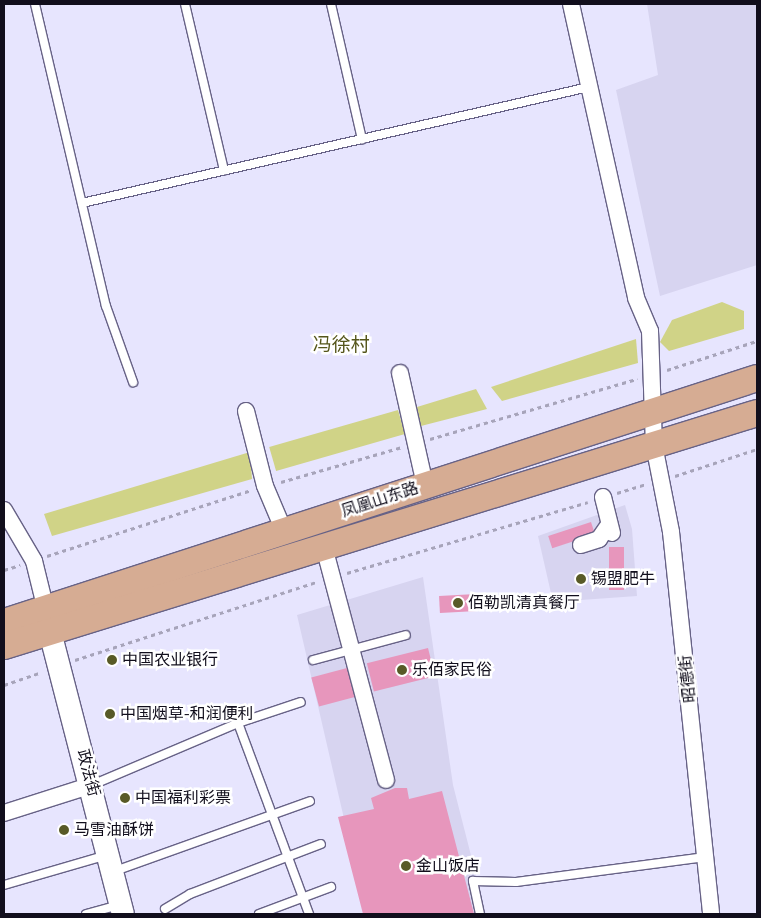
<!DOCTYPE html>
<meta charset="utf-8">
<style>
body{margin:0}
#map{position:relative;width:761px;height:918px;overflow:hidden;background:#e7e5fe;font-family:Karla,"Noto Sans SC",sans-serif}
div>[style]{position:absolute}
.built>*{inset:0;background:#d7d4f0}
.green>*{inset:0;background:#d0d387;transform-origin:0 0}
.building>*{inset:0;background:#e796bc;transform-origin:0 0}
.path>*{height:3px;margin-top:-1.5px;transform-origin:0;background:repeating-linear-gradient(90deg,#a7a4ba 0 4px,transparent 0 8px)}
.roads{filter:drop-shadow(1px 0 #676286) drop-shadow(-1px 0 #676286) drop-shadow(0 1px #676286) drop-shadow(0 -1px #676286)}
.lane>*{height:8px;margin:-4px;padding:0 4px;transform-origin:4px;border-radius:4px;background:#fff}
.street>*{height:16px;margin:-8px;padding:0 8px;transform-origin:8px;border-radius:8px;background:#fff}
.secondary>*{height:22px;margin:-11px;padding:0 11px;transform-origin:11px;border-radius:11px;background:#fff}
.primary>*{height:26px;margin:-13px;padding:0 13px;transform-origin:13px;border-radius:13px;background:#d6ac93}
.dots>*{width:14px;height:14px;translate:-50% -50%;box-sizing:border-box;border:2px solid #fff;border-radius:50%}
span{translate:-50% -50%;white-space:nowrap;text-align:center;line-height:1.15;-webkit-text-stroke:5px #fff;paint-order:stroke}
.street-label{font-size:16px;color:#110e1c}
.poi-label{font-size:16px;color:#110e1c}
.left{translate:0 -50%;text-align:left}
.quarter-label{font-size:19px;color:#55561b}
.frame{position:absolute;inset:0;border:5px solid #110e1c;pointer-events:none}
</style>
<div id="map">
<div class="built">
<div style="clip-path:polygon(647px 4px,757px 4px,757px 265px,660px 296px,616px 90px,658px 75px)"></div>
<div style="clip-path:polygon(625px 505px,632px 529px,637px 596px,553px 602px,538px 536px)"></div>
<div style="clip-path:polygon(423px 577px,453px 785px,486px 914px,366px 914px,297px 615px)"></div>
</div>
<div class="green">
<div style="clip-path:polygon(722px 302px,744px 311px,744px 329px,669px 351px,660px 342px,672px 320px)"></div>
<div style="clip-path:polygon(636px 339px,638px 363px,502px 401px,491px 387px)"></div>
<div style="clip-path:polygon(476px 389px,487px 409px,421px 426px,417px 407px)"></div>
<div style="left:398px;top:410px;width:25px;height:134px;rotate:74deg"></div>
<div style="clip-path:polygon(250px 452px,252px 479px,52px 536px,44px 514px)"></div>
</div>
<div class="building">
<div style="left:591px;top:522px;width:13px;height:45px;rotate:72deg"></div>
<div style="left:609px;top:547px;width:15px;height:43px"></div>
<div style="left:476px;top:594px;width:17px;height:37px;rotate:87deg"></div>
<div style="left:428px;top:648px;width:29px;height:63px;rotate:76deg"></div>
<div style="left:347px;top:668px;width:30px;height:37px;rotate:75deg"></div>
<div style="clip-path:polygon(395px 788px,407px 788px,409px 799px,442px 791px,474px 914px,363px 914px,338px 817px,374px 809px,371px 798px)"></div>
</div>
<div class="path">
<div style="left:667px;top:370px;width:95px;rotate:-17.9deg"></div>
<div style="left:430px;top:439px;width:216px;rotate:-16.2deg"></div>
<div style="left:675px;top:476px;width:86px;rotate:-18.2deg"></div>
<div style="left:281px;top:482px;width:126px;rotate:-16.1deg"></div>
<div style="left:617px;top:493px;width:31px;rotate:-17deg"></div>
<div style="left:47px;top:556px;width:214px;rotate:-17.9deg"></div>
<div style="left:4px;top:570px;width:17px;rotate:-17deg"></div>
<div style="left:347px;top:573px;width:251px;rotate:-16.4deg"></div>
<div style="left:75px;top:660px;width:254px;rotate:-17.9deg"></div>
<div style="left:4px;top:685px;width:39px;rotate:-19deg"></div>
</div>
<div class="roads">
<div class="lane">
<div style="left:35px;top:4px;width:310px;rotate:76.8deg"></div>
<div style="left:106px;top:306px;width:81px;rotate:70.4deg"></div>
<div style="left:185px;top:4px;width:171px;rotate:76.8deg"></div>
<div style="left:331px;top:4px;width:139px;rotate:77.1deg"></div>
<div style="left:82px;top:203px;width:520px;rotate:-12.89deg"></div>
<div style="left:313px;top:660px;width:96px;rotate:-15deg"></div>
<div style="left:238px;top:723px;width:204px;rotate:69.6deg"></div>
<div style="left:92px;top:785px;width:159px;rotate:-23deg"></div>
<div style="left:238px;top:723px;width:66px;rotate:-18.4deg"></div>
<div style="left:115px;top:871px;width:207px;rotate:-19.7deg"></div>
<div style="left:4px;top:885px;width:107px;rotate:-16.2deg"></div>
<div style="left:165px;top:909px;width:29px;rotate:-31deg"></div>
<div style="left:190px;top:894px;width:140px;rotate:-20.9deg"></div>
<div style="left:86px;top:914px;width:34px;rotate:-15deg"></div>
<div style="left:259px;top:914px;width:77px;rotate:-20.6deg"></div>
<div style="left:480px;top:914px;width:34px;rotate:-102deg"></div>
<div style="left:473px;top:881px;width:43px;rotate:1.3deg"></div>
<div style="left:516px;top:882px;width:191px;rotate:-7.5deg"></div>
</div>
<div class="street">
<div style="left:571px;top:4px;width:301px;rotate:77.5deg"></div>
<div style="left:636px;top:298px;width:36px;rotate:67deg"></div>
<div style="left:650px;top:331px;width:114px;rotate:88deg"></div>
<div style="left:654px;top:445px;width:89px;rotate:78.9deg"></div>
<div style="left:671px;top:532px;width:384px;rotate:84deg"></div>
<div style="left:400px;top:373px;width:115px;rotate:77.4deg"></div>
<div style="left:246px;top:411px;width:77px;rotate:75.8deg"></div>
<div style="left:265px;top:486px;width:49px;rotate:67.1deg"></div>
<div style="left:603px;top:497px;width:37px;rotate:76deg"></div>
<div style="left:4px;top:510px;width:59px;rotate:59.5deg"></div>
<div style="left:34px;top:561px;width:59px;rotate:76.2deg"></div>
<div style="left:581px;top:545px;width:19px;rotate:-18deg"></div>
<div style="left:599px;top:539px;width:16px;rotate:-55deg"></div>
<div style="left:324px;top:547px;width:241px;rotate:75.1deg"></div>
<div style="left:4px;top:813px;width:92px;rotate:-17.7deg"></div>
</div>
<div class="secondary">
<div style="left:50px;top:632px;width:291px;rotate:75.5deg"></div>
</div>
<div class="primary">
<div style="left:4px;top:622px;width:792px;rotate:-17.95deg"></div>
<div style="left:4px;top:646px;width:788px;rotate:-17.19deg"></div>
</div>
</div>
<div class="dots">
<div style="left:581px;top:579px;background:#585a27"></div>
<div style="left:458px;top:603px;background:#585a27"></div>
<div style="left:112px;top:660px;background:#585a27"></div>
<div style="left:402px;top:670px;background:#585a27"></div>
<div style="left:110px;top:714px;background:#585a27"></div>
<div style="left:125px;top:798px;background:#585a27"></div>
<div style="left:64px;top:830px;background:#585a27"></div>
<div style="left:406px;top:866px;background:#585a27"></div>
</div>
<div class="street-label">
<span style="left:380px;top:500px;rotate:-18deg">凤凰山东路</span>
<span style="left:688px;top:679px;rotate:-96deg">昭德街</span>
<span style="left:88px;top:773px;rotate:75deg">政法街</span>
</div>
<div class="poi-label">
<span class="left" style="left:591px;top:579px">锡盟肥牛</span>
<span class="left" style="left:468px;top:603px">佰勒凯清真餐厅</span>
<span class="left" style="left:122px;top:660px">中国农业银行</span>
<span class="left" style="left:412px;top:670px">乐佰家民俗</span>
<span class="left" style="left:120px;top:714px">中国烟草-和润便利</span>
<span class="left" style="left:135px;top:798px">中国福利彩票</span>
<span class="left" style="left:74px;top:830px">马雪油酥饼</span>
<span class="left" style="left:416px;top:866px">金山饭店</span>
</div>
<div class="quarter-label">
<span style="left:341px;top:346px">冯徐村</span>
</div>
<div class="frame"></div>
</div>
